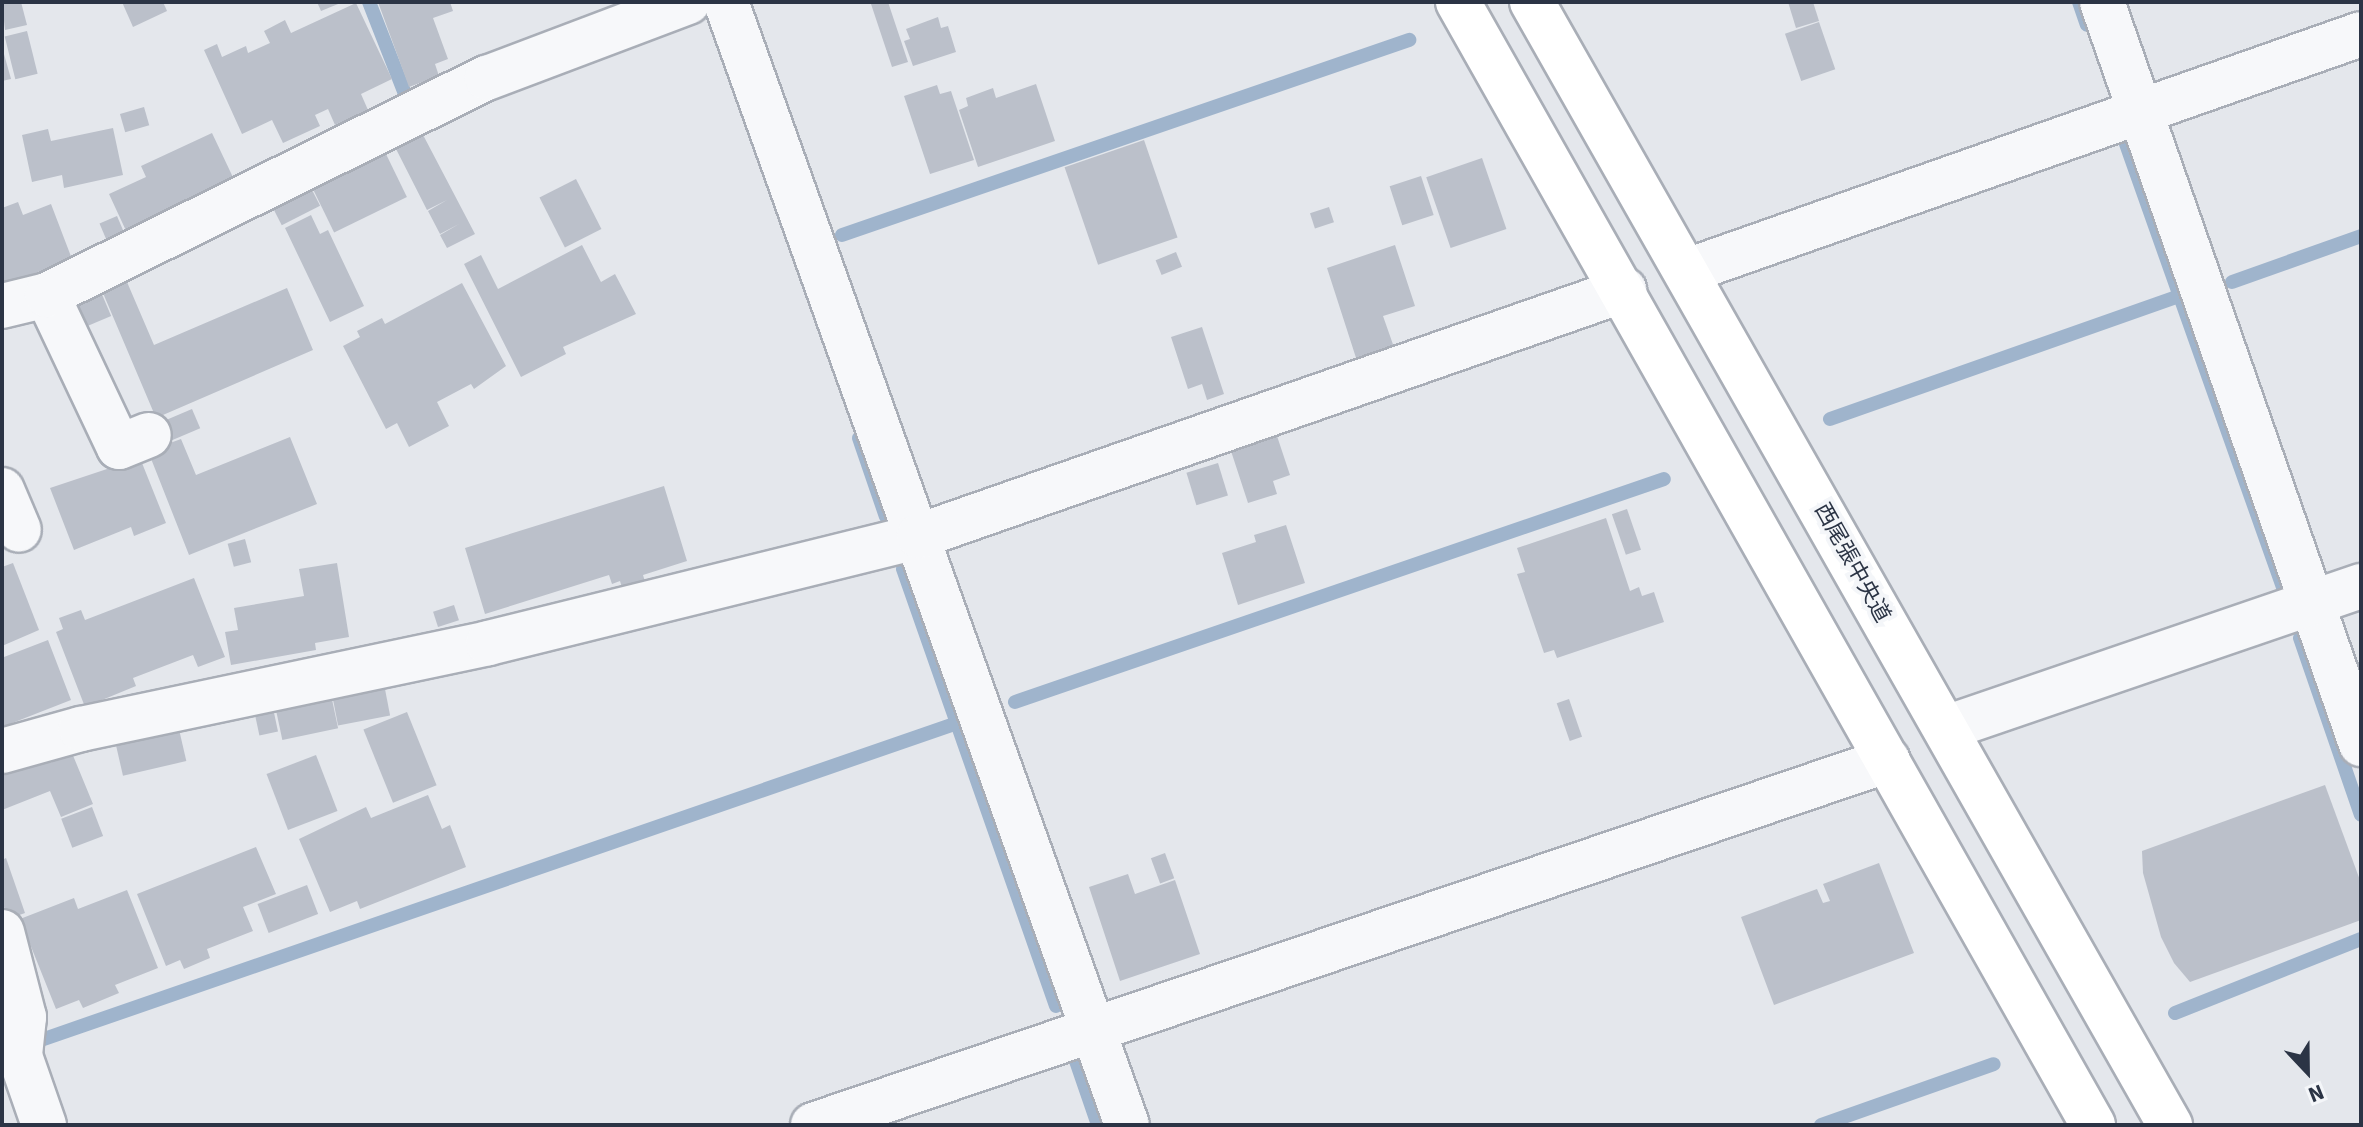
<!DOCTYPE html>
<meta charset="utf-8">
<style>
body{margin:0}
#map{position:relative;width:2363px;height:1127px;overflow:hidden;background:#e4e7ec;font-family:"Source Sans 3","Noto Sans JP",sans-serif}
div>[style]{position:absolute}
.stream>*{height:14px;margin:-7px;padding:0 7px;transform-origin:7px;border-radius:7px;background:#9fb4cc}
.building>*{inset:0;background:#bbc0ca;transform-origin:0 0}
.roads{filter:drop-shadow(2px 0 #a9aeb7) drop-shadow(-2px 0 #a9aeb7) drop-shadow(0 2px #a9aeb7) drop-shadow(0 -2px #a9aeb7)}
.minor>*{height:44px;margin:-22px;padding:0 22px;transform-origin:22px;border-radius:22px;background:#f7f8fa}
.major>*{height:44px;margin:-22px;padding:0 22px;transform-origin:22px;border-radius:22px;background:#fff}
span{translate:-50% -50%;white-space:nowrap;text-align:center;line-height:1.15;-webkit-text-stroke:8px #f4f6f9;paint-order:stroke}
.street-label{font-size:22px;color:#2b3445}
.frame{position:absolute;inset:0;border:4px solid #2b3445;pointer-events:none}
.north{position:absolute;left:2267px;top:1031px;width:80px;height:80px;-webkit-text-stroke:6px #f4f6f9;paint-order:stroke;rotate:158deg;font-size:22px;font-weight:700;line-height:32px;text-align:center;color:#2b3445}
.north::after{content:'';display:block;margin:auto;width:28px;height:36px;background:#2b3445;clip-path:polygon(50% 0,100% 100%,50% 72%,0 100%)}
</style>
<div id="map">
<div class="stream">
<div style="left:369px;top:2px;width:99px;rotate:68.6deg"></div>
<div style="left:2079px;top:2px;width:24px;rotate:71deg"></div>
<div style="left:2126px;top:144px;width:471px;rotate:70.5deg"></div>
<div style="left:842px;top:235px;width:600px;rotate:-18.98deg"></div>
<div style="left:2232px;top:282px;width:137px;rotate:-19.6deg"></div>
<div style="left:1830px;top:419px;width:371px;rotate:-19.4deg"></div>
<div style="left:859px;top:438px;width:83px;rotate:71.1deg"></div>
<div style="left:903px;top:569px;width:463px;rotate:70.7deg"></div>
<div style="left:2300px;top:638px;width:187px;rotate:71deg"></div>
<div style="left:1015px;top:702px;width:686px;rotate:-18.96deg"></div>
<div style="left:2175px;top:1013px;width:200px;rotate:-21.7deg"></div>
<div style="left:44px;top:1039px;width:966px;rotate:-19.09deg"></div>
<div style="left:1076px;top:1061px;width:68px;rotate:71deg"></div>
<div style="left:1821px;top:1125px;width:183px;rotate:-19.4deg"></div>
</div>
<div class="building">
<div style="clip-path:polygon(2px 2px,21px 2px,27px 25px,5px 30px)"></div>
<div style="clip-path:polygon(122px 2px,163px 2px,167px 11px,133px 27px)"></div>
<div style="clip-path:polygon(317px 2px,343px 2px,321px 11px)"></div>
<div style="clip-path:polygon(378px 2px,450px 2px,453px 11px,433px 18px,448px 59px,435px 64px,439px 76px,409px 87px)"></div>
<div style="clip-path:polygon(878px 2px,888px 2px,908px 62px,892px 67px,871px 4px)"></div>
<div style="clip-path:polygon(1788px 2px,1813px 2px,1819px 21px,1796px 28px)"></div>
<div style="clip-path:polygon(356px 3px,392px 79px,361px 94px,368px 110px,335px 125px,328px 109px,315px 115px,320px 126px,283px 143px,272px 120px,242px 134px,204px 50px,217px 44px,222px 57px,246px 46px,248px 53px,270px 43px,264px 31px,285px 20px,291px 33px)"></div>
<div style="clip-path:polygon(938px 17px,941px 28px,948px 26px,956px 52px,913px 66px,904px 41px,910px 39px,906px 29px)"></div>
<div style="left:1819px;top:22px;width:50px;height:36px;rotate:71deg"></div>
<div style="left:27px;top:31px;width:44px;height:23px;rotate:76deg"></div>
<div style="clip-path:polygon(2px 47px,11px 79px,2px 81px)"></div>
<div style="clip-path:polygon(1036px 84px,1055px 141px,978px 167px,959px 110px,968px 106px,966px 98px,993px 88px,996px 98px)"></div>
<div style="clip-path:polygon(937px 85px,940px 94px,951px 91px,974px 160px,930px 174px,904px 96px)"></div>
<div style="left:144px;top:107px;width:19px;height:25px;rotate:74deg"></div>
<div style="clip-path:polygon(113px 128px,123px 175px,64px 188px,62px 175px,32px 182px,22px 135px,48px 129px,51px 141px)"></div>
<div style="clip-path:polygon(421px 131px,475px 234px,447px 248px,440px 235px,459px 224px,440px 234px,428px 211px,447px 200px,427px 210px,394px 145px)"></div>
<div style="clip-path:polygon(212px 133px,239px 190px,128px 235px,109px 194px,146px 177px,141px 166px)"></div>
<div style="left:1144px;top:140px;width:103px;height:84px;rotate:71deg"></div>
<div style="left:385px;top:152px;width:50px;height:81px;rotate:64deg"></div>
<div style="left:1482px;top:158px;width:75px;height:59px;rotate:71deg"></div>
<div style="left:1421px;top:176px;width:41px;height:33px;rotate:72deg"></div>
<div style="left:576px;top:179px;width:56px;height:41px;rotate:63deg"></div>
<div style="left:311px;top:188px;width:20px;height:43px;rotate:63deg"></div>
<div style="clip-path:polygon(18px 202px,23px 215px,51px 204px,72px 259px,25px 277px,28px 284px,2px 294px,2px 208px)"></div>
<div style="left:1329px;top:207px;width:16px;height:20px;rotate:72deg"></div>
<div style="clip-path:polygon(311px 215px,320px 234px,328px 230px,364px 306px,330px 322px,285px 228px)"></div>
<div style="left:117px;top:216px;width:28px;height:19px;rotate:67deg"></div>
<div style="clip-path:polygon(582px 245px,601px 282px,615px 274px,636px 314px,563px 347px,566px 354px,521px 377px,464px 264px,481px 255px,498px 289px)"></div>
<div style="clip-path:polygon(1395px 245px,1415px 306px,1383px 316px,1396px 353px,1358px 364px,1327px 268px)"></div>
<div style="left:1176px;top:252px;width:16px;height:22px;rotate:68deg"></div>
<div style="clip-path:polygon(124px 275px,154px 345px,287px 288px,313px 350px,156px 418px,100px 286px)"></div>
<div style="clip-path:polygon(462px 283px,506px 366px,474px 389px,471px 384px,437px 402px,449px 426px,409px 447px,397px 423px,386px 429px,343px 346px,360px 337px,357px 331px,382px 318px,385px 324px)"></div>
<div style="left:101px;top:292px;width:26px;height:36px;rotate:67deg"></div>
<div style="clip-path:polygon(1202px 327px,1224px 394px,1207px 400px,1202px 384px,1188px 389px,1171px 337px)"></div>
<div style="left:192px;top:409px;width:21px;height:39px;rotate:67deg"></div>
<div style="clip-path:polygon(1276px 433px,1290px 475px,1273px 481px,1277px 494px,1248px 503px,1230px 448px)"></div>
<div style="clip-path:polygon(290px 437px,317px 504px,189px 555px,148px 451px,181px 439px,196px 475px)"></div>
<div style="clip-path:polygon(140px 458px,166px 523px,134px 536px,131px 527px,74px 550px,50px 488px)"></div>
<div style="left:1218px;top:463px;width:34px;height:33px;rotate:73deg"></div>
<div style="clip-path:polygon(664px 486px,687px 561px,643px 575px,646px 585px,623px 591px,620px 581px,612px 584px,609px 575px,485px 614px,465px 548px)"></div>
<div style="left:1627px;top:509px;width:43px;height:16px;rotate:71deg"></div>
<div style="clip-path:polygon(1606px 518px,1630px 591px,1639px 587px,1642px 596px,1654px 592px,1664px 622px,1557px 658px,1554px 650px,1544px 653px,1517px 574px,1525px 572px,1517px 548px)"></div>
<div style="clip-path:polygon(1286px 525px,1305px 583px,1238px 605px,1222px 553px,1256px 542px,1254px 535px)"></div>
<div style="left:245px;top:539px;width:24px;height:18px;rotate:75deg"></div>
<div style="clip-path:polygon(13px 563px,39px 630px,2px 646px,2px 567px)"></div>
<div style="clip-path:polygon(337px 563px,349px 637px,315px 643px,316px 650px,231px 665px,225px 632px,238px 630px,234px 608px,304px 596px,299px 569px)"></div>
<div style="clip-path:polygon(194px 578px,225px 657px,198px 667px,193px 655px,133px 678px,136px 686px,85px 707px,56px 632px,63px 629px,59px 618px,81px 610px,85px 620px)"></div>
<div style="left:454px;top:605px;width:16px;height:22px;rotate:72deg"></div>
<div style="clip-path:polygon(48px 640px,71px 700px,2px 727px,2px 652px,4px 657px)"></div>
<div style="left:384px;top:684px;width:32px;height:53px;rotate:79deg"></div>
<div style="left:330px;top:690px;width:39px;height:57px;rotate:78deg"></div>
<div style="left:1569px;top:699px;width:40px;height:13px;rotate:71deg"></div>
<div style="left:273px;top:708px;width:24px;height:19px;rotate:78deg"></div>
<div style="left:407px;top:712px;width:79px;height:47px;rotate:68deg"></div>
<div style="left:178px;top:725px;width:37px;height:65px;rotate:77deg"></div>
<div style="clip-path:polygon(72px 753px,93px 804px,61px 817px,50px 791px,2px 810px,2px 776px,48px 757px,50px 763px)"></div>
<div style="left:316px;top:755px;width:60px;height:53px;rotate:69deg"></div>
<div style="clip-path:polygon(2325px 785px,2361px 883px,2361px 920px,2190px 982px,2174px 963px,2161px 937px,2143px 873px,2142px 851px)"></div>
<div style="clip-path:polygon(428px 795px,442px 829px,450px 825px,466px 867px,360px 909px,357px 901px,330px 912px,299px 839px,366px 807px,371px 818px)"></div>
<div style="left:92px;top:807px;width:31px;height:33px;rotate:69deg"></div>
<div style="clip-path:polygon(256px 847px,276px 894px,243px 907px,253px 931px,207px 949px,210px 958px,184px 969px,180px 960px,166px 966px,137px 894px)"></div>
<div style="left:1165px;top:853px;width:27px;height:15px;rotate:70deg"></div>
<div style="clip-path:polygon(6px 858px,25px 913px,8px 919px,2px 901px,2px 860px)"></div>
<div style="clip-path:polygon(1879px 863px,1914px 953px,1774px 1005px,1741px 917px,1817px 889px,1823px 903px,1830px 901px,1823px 884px)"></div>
<div style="clip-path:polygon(1128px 874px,1135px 894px,1175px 880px,1200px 954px,1120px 981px,1089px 887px)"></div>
<div style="left:307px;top:885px;width:31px;height:53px;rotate:69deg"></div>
<div style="clip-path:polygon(127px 890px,158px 968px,115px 985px,119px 993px,83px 1008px,79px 1000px,56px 1009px,20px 919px,74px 898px,78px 909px)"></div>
</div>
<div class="roads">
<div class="minor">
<div style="left:726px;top:2px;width:1192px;rotate:70.35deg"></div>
<div style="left:2102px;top:2px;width:786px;rotate:70.76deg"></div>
<div style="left:1687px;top:271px;width:714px;rotate:-19.37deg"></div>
<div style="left:47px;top:295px;width:168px;rotate:64.7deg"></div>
<div style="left:119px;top:447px;width:32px;rotate:-22deg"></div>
<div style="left:2px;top:306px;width:46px;rotate:-13.7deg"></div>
<div style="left:47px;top:295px;width:491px;rotate:-26.3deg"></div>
<div style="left:487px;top:78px;width:215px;rotate:-20.7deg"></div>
<div style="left:2px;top:490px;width:43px;rotate:67deg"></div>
<div style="left:1946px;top:728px;width:439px;rotate:-18.9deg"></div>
<div style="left:2px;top:751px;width:82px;rotate:-15.6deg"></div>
<div style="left:81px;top:729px;width:416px;rotate:-11.9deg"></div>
<div style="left:488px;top:643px;width:444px;rotate:-13.9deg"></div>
<div style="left:919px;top:536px;width:747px;rotate:-19.24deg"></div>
<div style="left:2px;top:932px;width:88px;rotate:75.5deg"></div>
<div style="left:24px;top:1017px;width:39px;rotate:96deg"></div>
<div style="left:20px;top:1056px;width:73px;rotate:70.8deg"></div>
<div style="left:813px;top:1125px;width:1135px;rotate:-18.75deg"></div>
</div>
<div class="major">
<div style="left:1458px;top:2px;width:1290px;rotate:60.51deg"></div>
<div style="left:1532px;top:2px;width:1292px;rotate:60.4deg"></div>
</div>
</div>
<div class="street-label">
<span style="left:1852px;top:563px;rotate:61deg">西尾張中央道</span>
</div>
<div class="frame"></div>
<div class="north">N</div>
</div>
